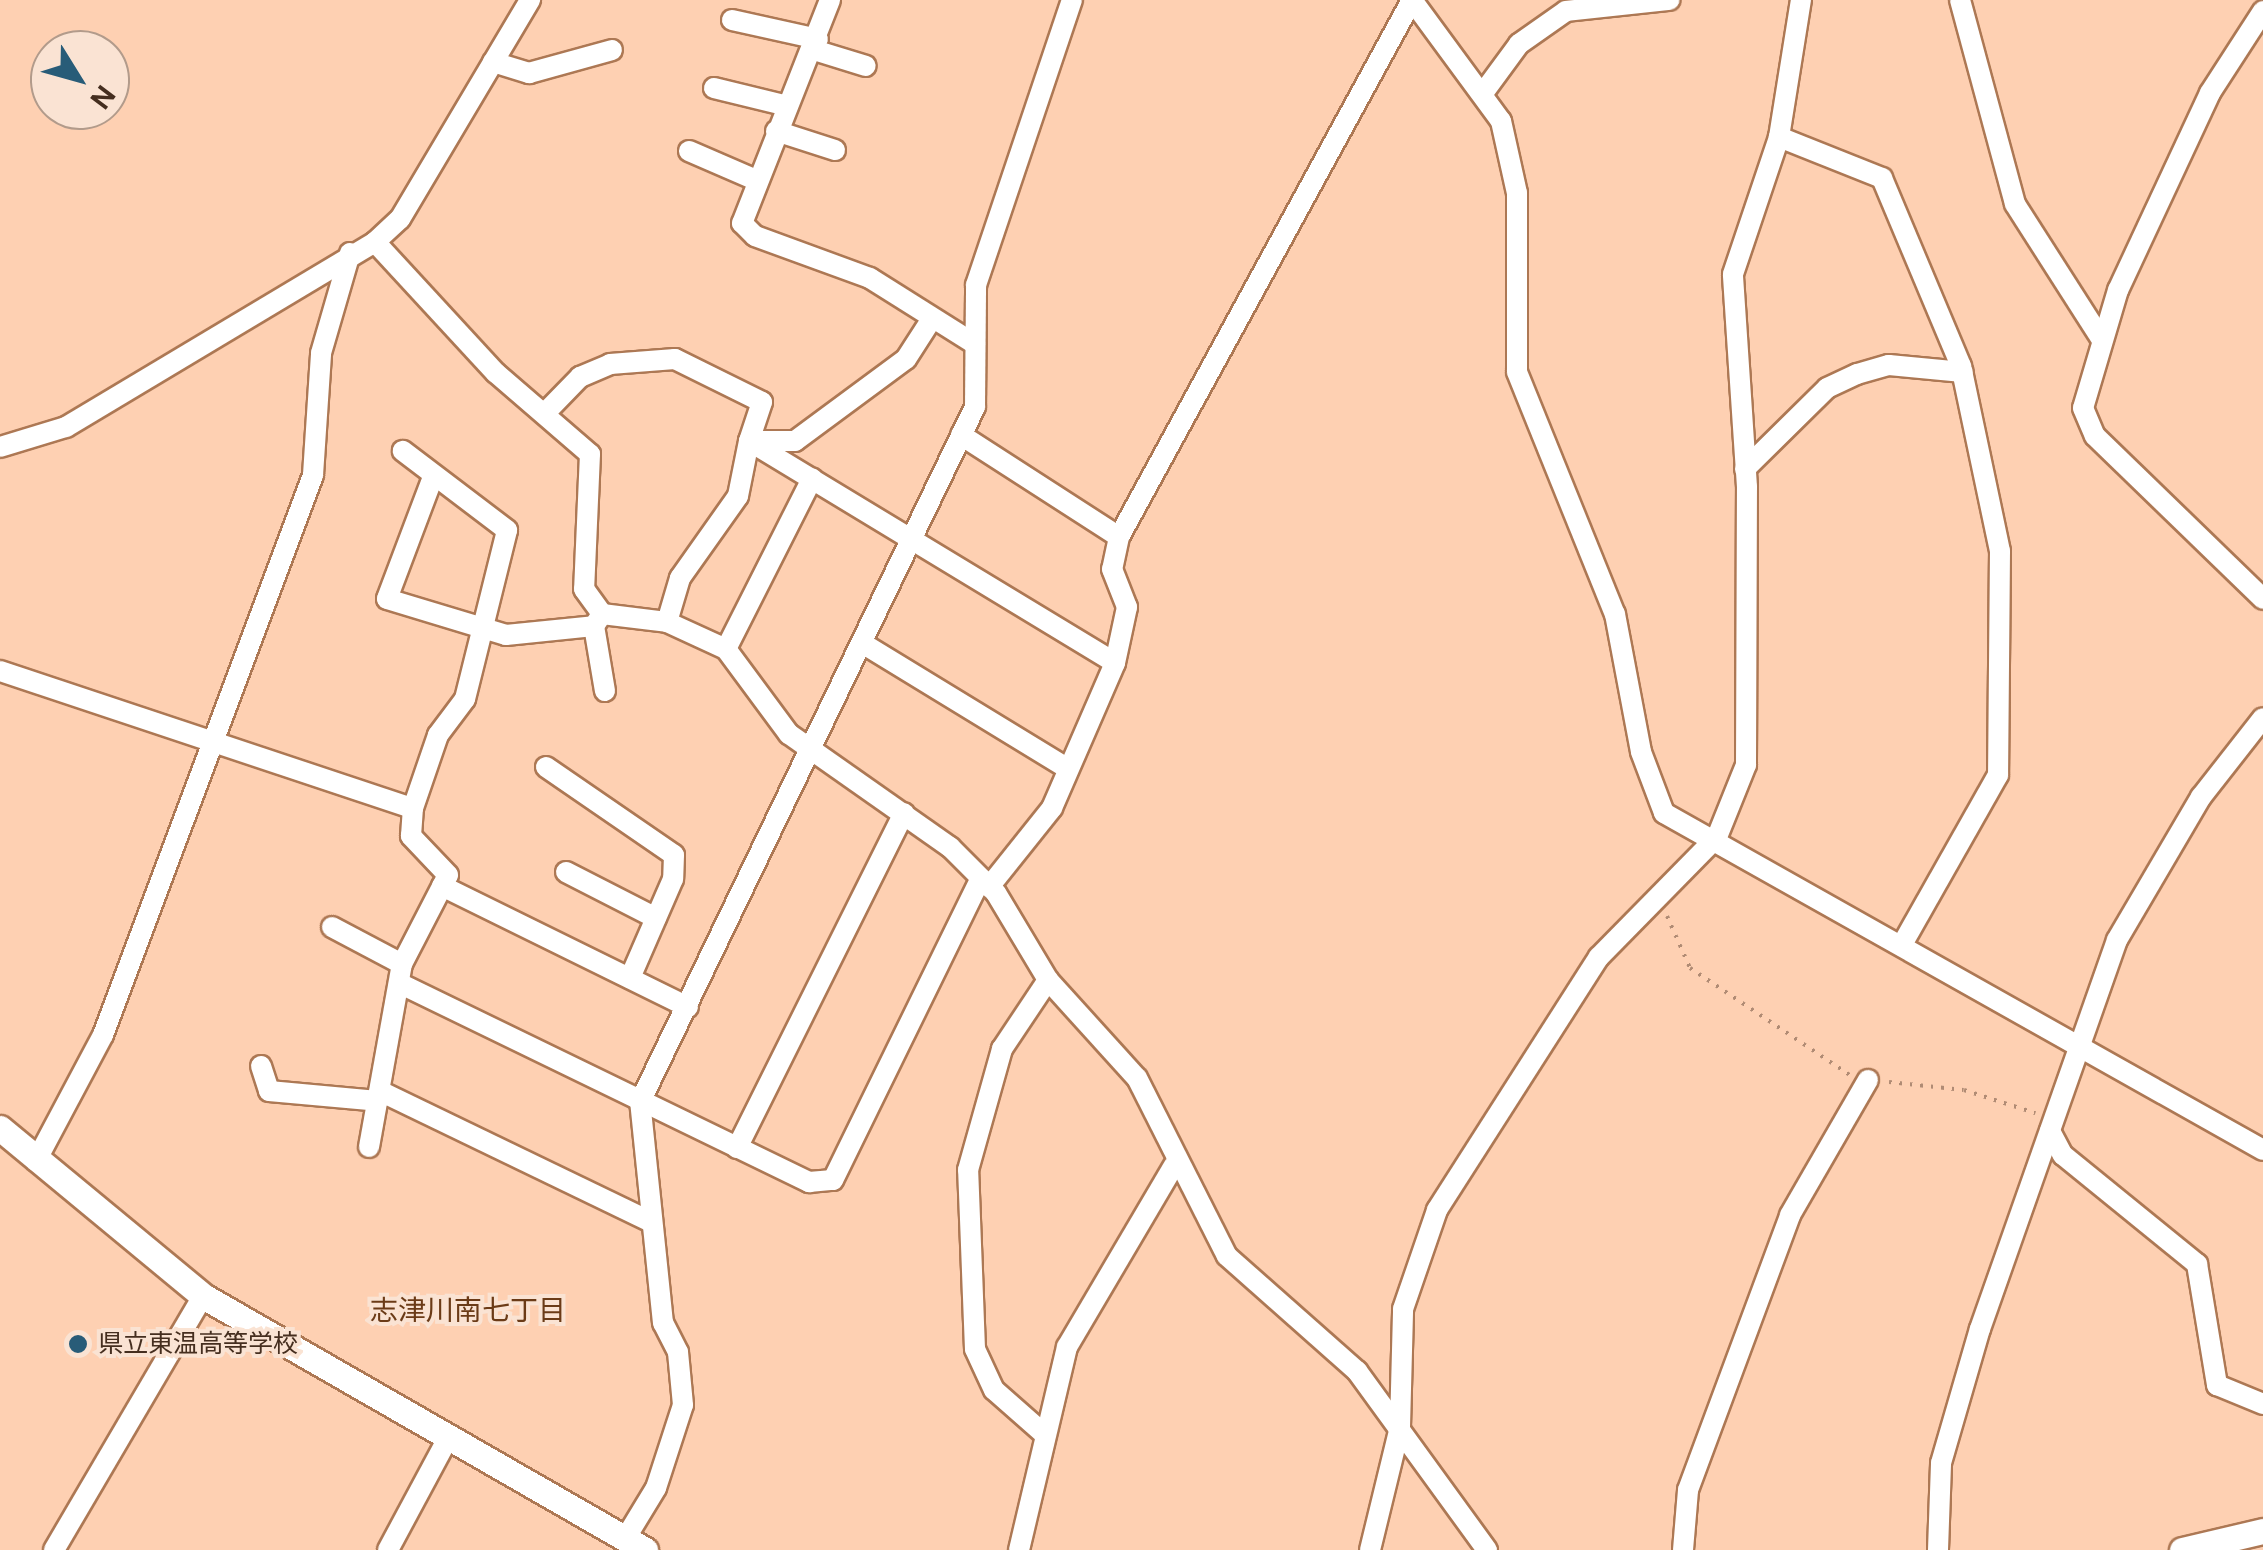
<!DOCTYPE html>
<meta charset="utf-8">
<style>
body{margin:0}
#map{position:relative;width:2263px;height:1550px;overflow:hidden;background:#fed0b2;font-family:"DM Sans","Noto Sans JP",sans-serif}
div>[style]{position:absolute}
.path>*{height:4px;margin-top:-2px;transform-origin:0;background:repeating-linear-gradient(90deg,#b08b74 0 2.5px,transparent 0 10.5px)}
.roads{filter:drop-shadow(2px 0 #ad7854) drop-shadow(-2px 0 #ad7854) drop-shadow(0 2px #ad7854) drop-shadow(0 -2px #ad7854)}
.minor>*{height:20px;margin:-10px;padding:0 10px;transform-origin:10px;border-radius:10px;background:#fff}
.tertiary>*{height:25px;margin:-12.5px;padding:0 12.5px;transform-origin:12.5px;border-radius:12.5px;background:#fff}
.dots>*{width:28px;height:28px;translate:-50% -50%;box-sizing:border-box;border:5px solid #fae3d3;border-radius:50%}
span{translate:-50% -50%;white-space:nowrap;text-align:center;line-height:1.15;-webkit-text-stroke:8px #fae3d3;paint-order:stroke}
.poi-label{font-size:25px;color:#452e1f}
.left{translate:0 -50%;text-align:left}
.neighbourhood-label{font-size:28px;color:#6b3b17}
.north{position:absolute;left:30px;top:30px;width:100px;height:100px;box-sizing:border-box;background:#fae3d3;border:2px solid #b29b8b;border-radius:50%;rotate:127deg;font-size:28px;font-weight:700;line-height:40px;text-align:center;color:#452e1f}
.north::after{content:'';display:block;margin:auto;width:35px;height:45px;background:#285c78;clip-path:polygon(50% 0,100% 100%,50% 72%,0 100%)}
</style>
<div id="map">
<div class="path">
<div style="left:1667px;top:916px;width:57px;rotate:66.1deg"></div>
<div style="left:1690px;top:968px;width:192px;rotate:33.8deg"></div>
<div style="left:1889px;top:1082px;width:75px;rotate:6.1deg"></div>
<div style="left:1964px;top:1090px;width:75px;rotate:17.9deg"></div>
</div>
<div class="roads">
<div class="minor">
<div style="left:830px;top:0;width:240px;rotate:111.5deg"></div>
<div style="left:742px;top:223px;width:18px;rotate:45deg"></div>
<div style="left:755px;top:236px;width:122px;rotate:20.1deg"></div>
<div style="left:870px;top:278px;width:124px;rotate:32.2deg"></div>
<div style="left:1412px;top:0;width:150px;rotate:53.7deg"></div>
<div style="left:1501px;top:121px;width:74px;rotate:77.5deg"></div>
<div style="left:1517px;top:193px;width:179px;rotate:90deg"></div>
<div style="left:1517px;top:372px;width:261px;rotate:68deg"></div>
<div style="left:1615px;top:614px;width:140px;rotate:79.3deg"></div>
<div style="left:1641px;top:752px;width:65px;rotate:69.3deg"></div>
<div style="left:1664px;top:813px;width:687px;rotate:29.36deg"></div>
<div style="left:1960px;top:0;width:211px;rotate:74.9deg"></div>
<div style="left:2015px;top:204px;width:158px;rotate:57.4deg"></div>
<div style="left:2263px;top:11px;width:98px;rotate:122.9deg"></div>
<div style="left:2210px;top:93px;width:217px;rotate:115deg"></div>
<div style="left:2118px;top:290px;width:123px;rotate:106.5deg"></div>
<div style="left:2083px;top:408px;width:30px;rotate:67deg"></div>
<div style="left:2095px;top:436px;width:234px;rotate:44.1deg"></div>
<div style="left:732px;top:20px;width:88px;rotate:12.5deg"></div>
<div style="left:814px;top:50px;width:54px;rotate:17.1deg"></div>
<div style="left:493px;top:62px;width:38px;rotate:17deg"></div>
<div style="left:529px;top:73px;width:86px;rotate:-15.5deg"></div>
<div style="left:714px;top:88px;width:76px;rotate:13.7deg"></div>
<div style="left:1486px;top:89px;width:56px;rotate:-53.7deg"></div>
<div style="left:1519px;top:44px;width:57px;rotate:-35.1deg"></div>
<div style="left:1566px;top:11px;width:104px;rotate:-6.1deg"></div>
<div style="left:776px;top:131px;width:62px;rotate:17.9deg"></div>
<div style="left:1779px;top:137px;width:111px;rotate:21.7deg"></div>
<div style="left:1882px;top:178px;width:204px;rotate:67.2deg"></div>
<div style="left:1961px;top:366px;width:189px;rotate:78.1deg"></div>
<div style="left:2000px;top:551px;width:224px;rotate:90.5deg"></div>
<div style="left:1998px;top:775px;width:195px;rotate:119.5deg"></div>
<div style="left:689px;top:151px;width:73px;rotate:23.4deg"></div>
<div style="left:375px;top:242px;width:178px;rotate:47.3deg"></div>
<div style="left:496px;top:373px;width:124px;rotate:40.8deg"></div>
<div style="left:590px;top:454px;width:135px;rotate:92.5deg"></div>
<div style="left:584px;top:589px;width:31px;rotate:54deg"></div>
<div style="left:602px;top:614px;width:65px;rotate:7deg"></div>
<div style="left:667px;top:622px;width:65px;rotate:24.6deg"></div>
<div style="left:726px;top:649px;width:106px;rotate:53.5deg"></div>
<div style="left:789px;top:734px;width:197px;rotate:35.1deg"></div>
<div style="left:950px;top:847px;width:65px;rotate:45deg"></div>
<div style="left:996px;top:893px;width:101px;rotate:59.1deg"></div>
<div style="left:1048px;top:980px;width:132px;rotate:47.8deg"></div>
<div style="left:1137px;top:1078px;width:199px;rotate:63.2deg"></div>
<div style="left:1227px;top:1256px;width:174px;rotate:41.5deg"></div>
<div style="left:1357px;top:1371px;width:221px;rotate:54deg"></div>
<div style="left:546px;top:412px;width:49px;rotate:-45.8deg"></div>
<div style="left:580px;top:377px;width:33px;rotate:-23deg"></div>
<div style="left:610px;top:364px;width:65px;rotate:-4.4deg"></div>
<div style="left:675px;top:359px;width:97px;rotate:26.3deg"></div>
<div style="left:762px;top:402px;width:41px;rotate:108.4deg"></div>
<div style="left:749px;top:441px;width:428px;rotate:31.2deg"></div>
<div style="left:961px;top:435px;width:188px;rotate:32.8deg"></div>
<div style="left:1119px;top:537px;width:33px;rotate:102deg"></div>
<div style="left:1112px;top:569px;width:41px;rotate:68.5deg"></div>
<div style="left:1127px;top:607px;width:57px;rotate:102.1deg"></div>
<div style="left:1115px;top:663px;width:158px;rotate:113.5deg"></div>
<div style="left:1052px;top:808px;width:101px;rotate:128.6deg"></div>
<div style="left:0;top:447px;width:69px;rotate:-16.9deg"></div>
<div style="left:66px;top:427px;width:360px;rotate:-30.9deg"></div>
<div style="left:375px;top:242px;width:34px;rotate:-43deg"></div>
<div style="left:400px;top:219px;width:255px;rotate:-59.3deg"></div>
<div style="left:1745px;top:469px;width:115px;rotate:-44.6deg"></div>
<div style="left:1827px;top:388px;width:33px;rotate:-25deg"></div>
<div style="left:1857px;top:374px;width:33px;rotate:-16deg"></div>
<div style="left:1889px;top:365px;width:74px;rotate:5.4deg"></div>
<div style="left:433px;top:477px;width:130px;rotate:110.7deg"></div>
<div style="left:387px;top:599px;width:124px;rotate:16.8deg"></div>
<div style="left:506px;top:635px;width:88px;rotate:-5.8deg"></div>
<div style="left:594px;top:626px;width:14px;rotate:-56deg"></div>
<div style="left:1119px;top:537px;width:612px;rotate:-61.38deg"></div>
<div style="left:667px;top:622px;width:46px;rotate:-73.5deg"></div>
<div style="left:680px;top:578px;width:100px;rotate:-54.7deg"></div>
<div style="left:738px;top:496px;width:56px;rotate:-78.7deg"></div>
<div style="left:749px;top:441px;width:46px"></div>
<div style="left:795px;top:441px;width:138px;rotate:-36.5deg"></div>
<div style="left:906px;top:359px;width:46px;rotate:-57.3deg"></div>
<div style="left:594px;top:626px;width:66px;rotate:80.4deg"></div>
<div style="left:862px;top:643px;width:238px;rotate:31.4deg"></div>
<div style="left:726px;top:649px;width:191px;rotate:-63.2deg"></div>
<div style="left:0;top:671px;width:435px;rotate:18.4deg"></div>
<div style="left:546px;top:767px;width:155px;rotate:34.5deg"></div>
<div style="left:674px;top:855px;width:24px;rotate:92deg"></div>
<div style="left:673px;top:879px;width:108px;rotate:113.5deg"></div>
<div style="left:566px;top:872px;width:101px;rotate:27.1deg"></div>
<div style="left:442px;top:886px;width:274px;rotate:26.2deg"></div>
<div style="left:332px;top:927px;width:79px;rotate:27.9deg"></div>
<div style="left:401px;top:984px;width:454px;rotate:25.9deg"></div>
<div style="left:809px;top:1182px;width:24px;rotate:-5deg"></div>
<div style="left:833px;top:1180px;width:336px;rotate:-63.9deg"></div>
<div style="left:261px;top:1066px;width:26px;rotate:72deg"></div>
<div style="left:269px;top:1091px;width:109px;rotate:5.2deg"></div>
<div style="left:380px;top:1091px;width:301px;rotate:25.8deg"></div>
<div style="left:2050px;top:1131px;width:27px;rotate:62deg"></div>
<div style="left:2063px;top:1155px;width:173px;rotate:39.1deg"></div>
<div style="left:2197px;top:1264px;width:123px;rotate:80.6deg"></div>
<div style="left:2217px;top:1385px;width:50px;rotate:22.4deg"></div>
<div style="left:369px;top:1147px;width:186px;rotate:-79.8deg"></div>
<div style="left:402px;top:964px;width:100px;rotate:-62.7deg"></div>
<div style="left:448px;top:875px;width:54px;rotate:-133.5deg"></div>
<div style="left:411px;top:836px;width:28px;rotate:-86deg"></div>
<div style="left:413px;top:808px;width:77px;rotate:-71.1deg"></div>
<div style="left:438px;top:735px;width:45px;rotate:-53.1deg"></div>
<div style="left:465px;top:699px;width:174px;rotate:-76deg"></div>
<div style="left:507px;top:530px;width:131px;rotate:-142.8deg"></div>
<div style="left:737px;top:1148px;width:374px;rotate:-63.5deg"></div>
<div style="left:36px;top:1161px;width:143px;rotate:-62deg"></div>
<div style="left:103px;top:1035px;width:598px;rotate:-69.44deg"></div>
<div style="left:313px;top:475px;width:122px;rotate:-86.2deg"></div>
<div style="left:321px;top:353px;width:104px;rotate:-73.8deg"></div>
<div style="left:1043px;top:1433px;width:65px;rotate:-138.7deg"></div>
<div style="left:994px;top:1390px;width:45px;rotate:-114.9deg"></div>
<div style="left:975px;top:1349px;width:179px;rotate:-92.2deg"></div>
<div style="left:968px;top:1170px;width:126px;rotate:-74.3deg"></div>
<div style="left:1002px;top:1049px;width:83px;rotate:-56.3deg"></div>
<div style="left:625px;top:1539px;width:60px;rotate:-58.7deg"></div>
<div style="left:656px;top:1488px;width:87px;rotate:-72deg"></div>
<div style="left:683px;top:1405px;width:53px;rotate:-95.4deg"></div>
<div style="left:678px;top:1352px;width:33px;rotate:-117deg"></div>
<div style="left:663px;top:1323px;width:222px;rotate:-95.9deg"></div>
<div style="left:640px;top:1102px;width:772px;rotate:-64.27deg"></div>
<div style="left:975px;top:407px;width:122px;rotate:-89.5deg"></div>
<div style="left:976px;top:285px;width:301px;rotate:-71.4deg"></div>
<div style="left:54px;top:1550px;width:294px;rotate:-59.6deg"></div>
<div style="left:388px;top:1550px;width:125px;rotate:-61.8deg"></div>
<div style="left:1019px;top:1550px;width:209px;rotate:-76.7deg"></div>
<div style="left:1067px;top:1347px;width:211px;rotate:-59.5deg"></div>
<div style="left:1370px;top:1550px;width:127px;rotate:-76.3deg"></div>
<div style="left:1400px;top:1427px;width:118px;rotate:-88.5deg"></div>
<div style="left:1403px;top:1309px;width:105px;rotate:-71deg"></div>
<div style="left:1437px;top:1210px;width:300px;rotate:-57.4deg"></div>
<div style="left:1599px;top:957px;width:168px;rotate:-45.5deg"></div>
<div style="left:1717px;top:837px;width:78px;rotate:-68.1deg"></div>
<div style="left:1746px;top:765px;width:278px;rotate:-89.8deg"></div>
<div style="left:1747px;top:487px;width:213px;rotate:-93.8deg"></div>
<div style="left:1733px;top:274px;width:145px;rotate:-71.4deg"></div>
<div style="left:1779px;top:137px;width:139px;rotate:-80.9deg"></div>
<div style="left:1683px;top:1550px;width:60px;rotate:-85.2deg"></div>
<div style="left:1688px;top:1490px;width:293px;rotate:-69.6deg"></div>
<div style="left:1790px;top:1215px;width:156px;rotate:-60deg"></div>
<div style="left:1938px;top:1550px;width:87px;rotate:-88deg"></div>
<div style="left:1941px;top:1463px;width:140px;rotate:-73.8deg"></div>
<div style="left:1980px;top:1329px;width:412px;rotate:-70.6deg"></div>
<div style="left:2117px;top:940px;width:166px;rotate:-59.6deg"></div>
<div style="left:2201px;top:797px;width:100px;rotate:-51.9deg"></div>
</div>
<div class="tertiary">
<div style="left:0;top:1128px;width:264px;rotate:39.6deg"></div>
<div style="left:203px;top:1296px;width:510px;rotate:29.88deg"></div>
<div style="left:2182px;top:1550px;width:83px;rotate:-13.2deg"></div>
</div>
</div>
<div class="dots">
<div style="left:78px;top:1344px;background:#285c78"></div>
</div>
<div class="poi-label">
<span class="left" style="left:98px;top:1344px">県立東温高等学校</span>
</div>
<div class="neighbourhood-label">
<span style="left:468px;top:1311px">志津川南七丁目</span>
</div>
<div class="north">N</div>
</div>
